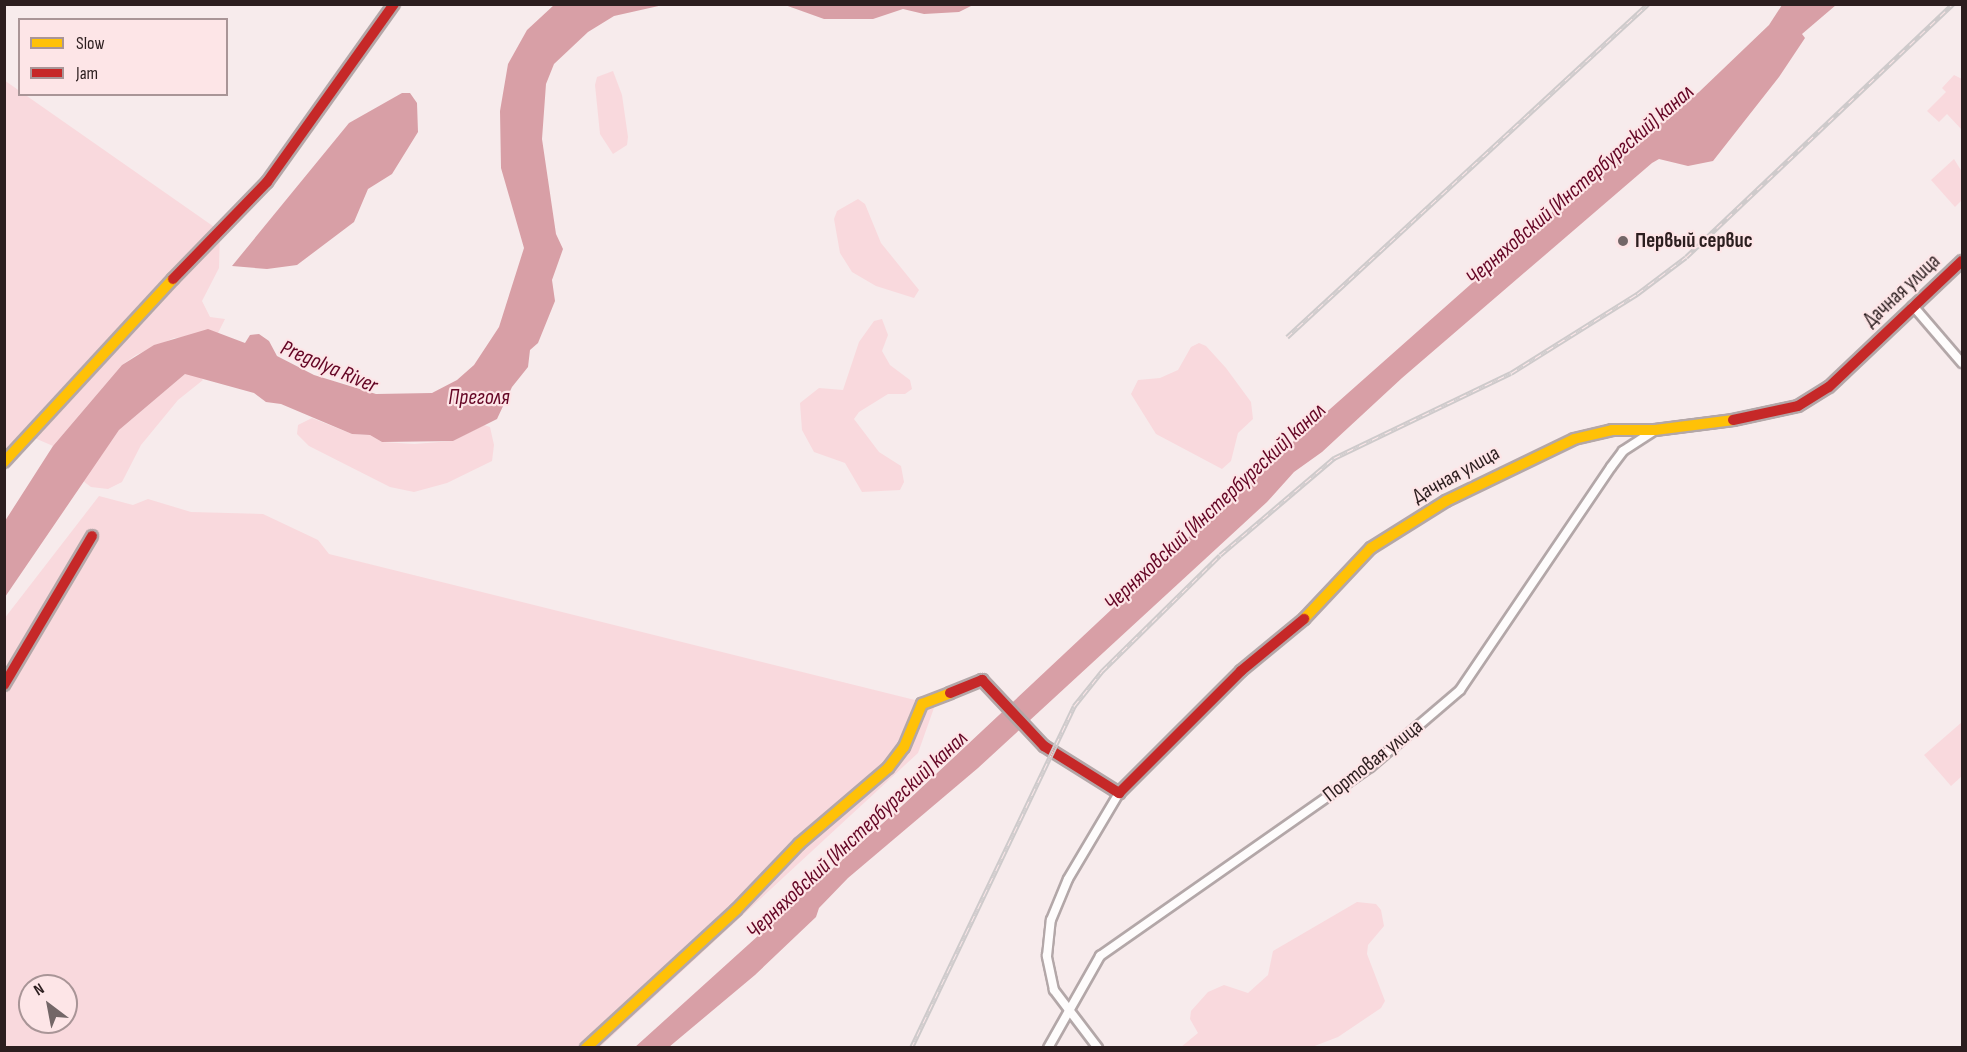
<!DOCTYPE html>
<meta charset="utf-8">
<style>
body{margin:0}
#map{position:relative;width:1967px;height:1052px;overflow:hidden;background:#f7ebec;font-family:"Sofia Sans Condensed",sans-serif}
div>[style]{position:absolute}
.green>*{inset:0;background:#f9d9dd}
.water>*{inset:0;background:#d89fa6}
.roads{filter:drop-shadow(2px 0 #b3a7a8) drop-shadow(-2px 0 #b3a7a8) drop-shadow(0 2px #b3a7a8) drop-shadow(0 -2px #b3a7a8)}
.street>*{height:8px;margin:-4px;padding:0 4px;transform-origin:4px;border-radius:4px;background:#fefcfc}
.slow>*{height:10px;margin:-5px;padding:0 5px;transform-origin:5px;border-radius:5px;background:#ffc107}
.jam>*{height:10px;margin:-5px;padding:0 5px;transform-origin:5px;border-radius:5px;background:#c62828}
.rail>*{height:4.5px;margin-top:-2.25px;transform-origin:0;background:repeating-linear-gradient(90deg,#fde5e7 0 7px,#cecacb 0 14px);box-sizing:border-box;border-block:2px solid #cecacb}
.dots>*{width:16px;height:16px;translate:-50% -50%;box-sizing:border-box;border:3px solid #fde5e7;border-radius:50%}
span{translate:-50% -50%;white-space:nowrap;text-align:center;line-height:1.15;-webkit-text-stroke:4.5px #fde5e7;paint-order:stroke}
.poi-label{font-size:21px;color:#2c1e1f;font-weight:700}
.left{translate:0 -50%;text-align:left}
.street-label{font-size:21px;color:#2c1e1f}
.water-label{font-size:22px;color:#640524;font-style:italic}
.frame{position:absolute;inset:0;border:6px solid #2c1e1f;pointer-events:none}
.legend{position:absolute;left:18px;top:18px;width:210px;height:78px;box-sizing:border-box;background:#fde5e7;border:2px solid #a99597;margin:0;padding:8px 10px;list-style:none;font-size:18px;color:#2c1e1f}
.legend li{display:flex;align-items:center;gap:12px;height:30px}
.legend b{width:30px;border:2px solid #a99597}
.north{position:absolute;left:18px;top:974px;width:60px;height:60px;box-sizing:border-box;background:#fde5e7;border:2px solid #a99597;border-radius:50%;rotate:328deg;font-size:16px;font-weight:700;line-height:24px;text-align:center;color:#2c1e1f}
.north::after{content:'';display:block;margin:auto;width:21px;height:27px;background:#736667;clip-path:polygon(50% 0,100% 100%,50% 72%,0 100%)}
</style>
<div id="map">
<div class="green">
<div style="clip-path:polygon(613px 71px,622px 95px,628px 137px,627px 145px,613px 154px,600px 134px,595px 85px,597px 77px)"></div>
<div style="clip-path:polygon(1954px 75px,1962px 79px,1962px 130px,1947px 114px,1939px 122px,1927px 111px,1946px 92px,1942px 88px)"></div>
<div style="clip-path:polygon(4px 80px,220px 231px,219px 268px,202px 301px,210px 317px,225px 319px,217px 335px,174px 338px,136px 355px,122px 365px,53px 446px,30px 436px,4px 462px)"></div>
<div style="clip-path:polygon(1954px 159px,1962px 172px,1962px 200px,1955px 207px,1931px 180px)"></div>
<div style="clip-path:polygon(858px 199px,865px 204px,881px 243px,919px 290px,914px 298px,876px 286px,852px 272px,840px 253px,834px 219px,837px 211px)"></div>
<div style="clip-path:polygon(882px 319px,888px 335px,882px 351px,890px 365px,910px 380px,912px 389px,905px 394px,888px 394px,859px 412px,854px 419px,879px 452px,901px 466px,904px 482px,900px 490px,862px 492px,845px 463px,814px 452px,802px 430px,800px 403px,819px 388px,843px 390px,859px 342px,874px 321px)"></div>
<div style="clip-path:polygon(1199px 343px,1206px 346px,1226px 368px,1251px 402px,1253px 419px,1238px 433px,1231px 461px,1222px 469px,1156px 434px,1131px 394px,1138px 380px,1160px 378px,1178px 370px,1191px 347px)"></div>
<div style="clip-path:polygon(185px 374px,197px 374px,203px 380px,178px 400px,141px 445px,122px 482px,108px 489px,91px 487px,83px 481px,119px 430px)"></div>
<div style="clip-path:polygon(312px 418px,352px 434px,370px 435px,382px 442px,414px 444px,453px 441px,484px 425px,490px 427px,494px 445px,492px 461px,447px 483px,414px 492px,390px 487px,309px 446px,297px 434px,298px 425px)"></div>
<div style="clip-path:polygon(evenodd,99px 496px,133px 505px,148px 499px,191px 512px,263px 514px,318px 540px,329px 554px,935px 705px,918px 753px,600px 1047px,5px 1047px,4px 619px,99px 496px,30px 986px,66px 986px,66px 1022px,30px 1022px,30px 986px)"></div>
<div style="clip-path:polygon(1962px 722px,1962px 776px,1951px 786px,1924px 755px)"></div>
<div style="clip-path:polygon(1357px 902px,1376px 904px,1381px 910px,1384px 926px,1368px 945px,1367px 954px,1385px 1001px,1381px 1008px,1338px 1037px,1312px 1047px,1181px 1047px,1198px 1033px,1190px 1019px,1191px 1011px,1208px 992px,1224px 985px,1248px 993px,1268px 975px,1273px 951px)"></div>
</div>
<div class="water">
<div style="clip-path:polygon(554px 5px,663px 5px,614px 16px,588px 32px,554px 64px,546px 84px,542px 139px,556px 234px,563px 249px,552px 280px,555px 301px,538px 343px,530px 350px,528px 367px,512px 387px,497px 419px,453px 441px,382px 442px,370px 435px,352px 434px,281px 404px,266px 402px,254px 393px,185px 374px,119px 430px,5px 597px,5px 521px,53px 446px,122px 365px,154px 345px,208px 329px,245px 343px,250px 335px,259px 334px,269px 341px,277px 356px,314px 375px,376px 394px,432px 393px,457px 380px,474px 365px,499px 327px,524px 248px,501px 168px,500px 111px,508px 64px,527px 30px)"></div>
<div style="clip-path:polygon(785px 5px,973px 5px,959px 12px,924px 14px,903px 9px,873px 19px,824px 19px)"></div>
<div style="clip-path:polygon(1782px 5px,1836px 5px,1802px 34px,1805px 38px,1779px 77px,1713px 161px,1688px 166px,1659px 159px,1652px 163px,1402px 378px,1322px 452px,1294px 472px,1267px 502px,978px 768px,848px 878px,819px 908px,816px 917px,755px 975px,669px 1047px,634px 1048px,903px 805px,1241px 488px,1585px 183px,1699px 92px,1769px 25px)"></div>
<div style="clip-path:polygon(402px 93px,410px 93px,417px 103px,418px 132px,392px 174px,368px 189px,354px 222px,297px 265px,267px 269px,232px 266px,349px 123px)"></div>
</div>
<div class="roads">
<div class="street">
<div style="left:1913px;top:306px;width:75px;rotate:49.3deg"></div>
<div style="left:1048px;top:1048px;width:106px;rotate:-60.5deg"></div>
<div style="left:1100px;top:956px;width:330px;rotate:-35deg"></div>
<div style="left:1370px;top:767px;width:118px;rotate:-40.5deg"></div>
<div style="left:1460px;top:690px;width:269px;rotate:-55.9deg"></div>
<div style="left:1611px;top:467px;width:20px;rotate:-53deg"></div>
<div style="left:1623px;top:451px;width:38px;rotate:-33deg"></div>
<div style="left:1098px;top:1048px;width:73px;rotate:-127.2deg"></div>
<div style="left:1054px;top:990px;width:35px;rotate:-102deg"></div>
<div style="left:1047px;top:956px;width:36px;rotate:-84deg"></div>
<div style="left:1051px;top:920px;width:44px;rotate:-67.5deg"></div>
<div style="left:1068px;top:879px;width:100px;rotate:-59.3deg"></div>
</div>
<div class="slow">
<div style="left:4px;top:462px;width:249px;rotate:-47.3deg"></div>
<div style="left:1304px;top:619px;width:98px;rotate:-46.7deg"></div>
<div style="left:1371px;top:548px;width:89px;rotate:-32.1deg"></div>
<div style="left:1446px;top:501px;width:142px;rotate:-25.8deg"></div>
<div style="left:1574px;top:439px;width:39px;rotate:-13deg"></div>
<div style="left:1612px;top:430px;width:43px"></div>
<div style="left:1655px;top:430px;width:79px;rotate:-7.3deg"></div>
<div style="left:586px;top:1048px;width:204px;rotate:-42.6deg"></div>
<div style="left:736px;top:910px;width:91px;rotate:-46.3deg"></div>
<div style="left:799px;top:844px;width:117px;rotate:-40.5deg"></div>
<div style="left:888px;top:768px;width:26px;rotate:-53deg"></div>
<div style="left:904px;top:747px;width:47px;rotate:-67.3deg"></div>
<div style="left:922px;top:704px;width:30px;rotate:-21deg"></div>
</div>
<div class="jam">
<div style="left:173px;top:279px;width:135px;rotate:-45.9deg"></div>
<div style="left:267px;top:182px;width:219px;rotate:-54.5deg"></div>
<div style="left:1733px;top:420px;width:66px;rotate:-12.2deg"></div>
<div style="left:1798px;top:406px;width:36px;rotate:-32deg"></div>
<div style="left:1829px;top:387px;width:183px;rotate:-43.5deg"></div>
<div style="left:4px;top:685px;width:173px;rotate:-59.4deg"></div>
<div style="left:950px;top:693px;width:35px;rotate:-22deg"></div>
<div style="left:982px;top:680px;width:91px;rotate:46.8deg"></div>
<div style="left:1044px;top:746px;width:89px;rotate:32.1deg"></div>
<div style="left:1119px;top:793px;width:173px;rotate:-45deg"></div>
<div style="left:1241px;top:671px;width:82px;rotate:-39.5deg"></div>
</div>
</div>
<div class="rail">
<div style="left:1287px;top:337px;width:491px;rotate:-42.7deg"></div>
<div style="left:911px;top:1048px;width:379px;rotate:-64.5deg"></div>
<div style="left:1074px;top:706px;width:45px;rotate:-51.3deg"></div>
<div style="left:1102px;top:671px;width:165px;rotate:-44.5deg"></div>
<div style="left:1220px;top:555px;width:150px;rotate:-40.4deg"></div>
<div style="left:1334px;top:458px;width:196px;rotate:-25.7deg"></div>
<div style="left:1511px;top:373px;width:149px;rotate:-32.1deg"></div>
<div style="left:1637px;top:294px;width:61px;rotate:-37.1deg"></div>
<div style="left:1686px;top:257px;width:368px;rotate:-43.5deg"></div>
</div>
<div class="dots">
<div style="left:1623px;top:241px;background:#736667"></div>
</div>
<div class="poi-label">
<span class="left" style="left:1635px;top:241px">Первый сервис</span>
</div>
<div class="street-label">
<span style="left:1902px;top:291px;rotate:-43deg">Дачная улица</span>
<span style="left:1456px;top:475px;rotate:-29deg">Дачная улица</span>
<span style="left:1373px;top:761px;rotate:-38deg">Портовая улица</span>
</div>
<div class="water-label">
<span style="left:1580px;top:185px;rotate:-41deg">Черняховский (Инстербургский) канал</span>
<span style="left:329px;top:367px;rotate:23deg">Pregolya River</span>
<span style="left:479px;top:398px">Преголя</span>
<span style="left:1215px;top:507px;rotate:-43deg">Черняховский (Инстербургский) канал</span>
<span style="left:857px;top:835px;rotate:-43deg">Черняховский (Инстербургский) канал</span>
</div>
<div class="frame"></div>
<ul class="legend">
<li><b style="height:8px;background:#ffc107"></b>Slow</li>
<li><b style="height:8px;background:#c62828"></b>Jam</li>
</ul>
<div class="north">N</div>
</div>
